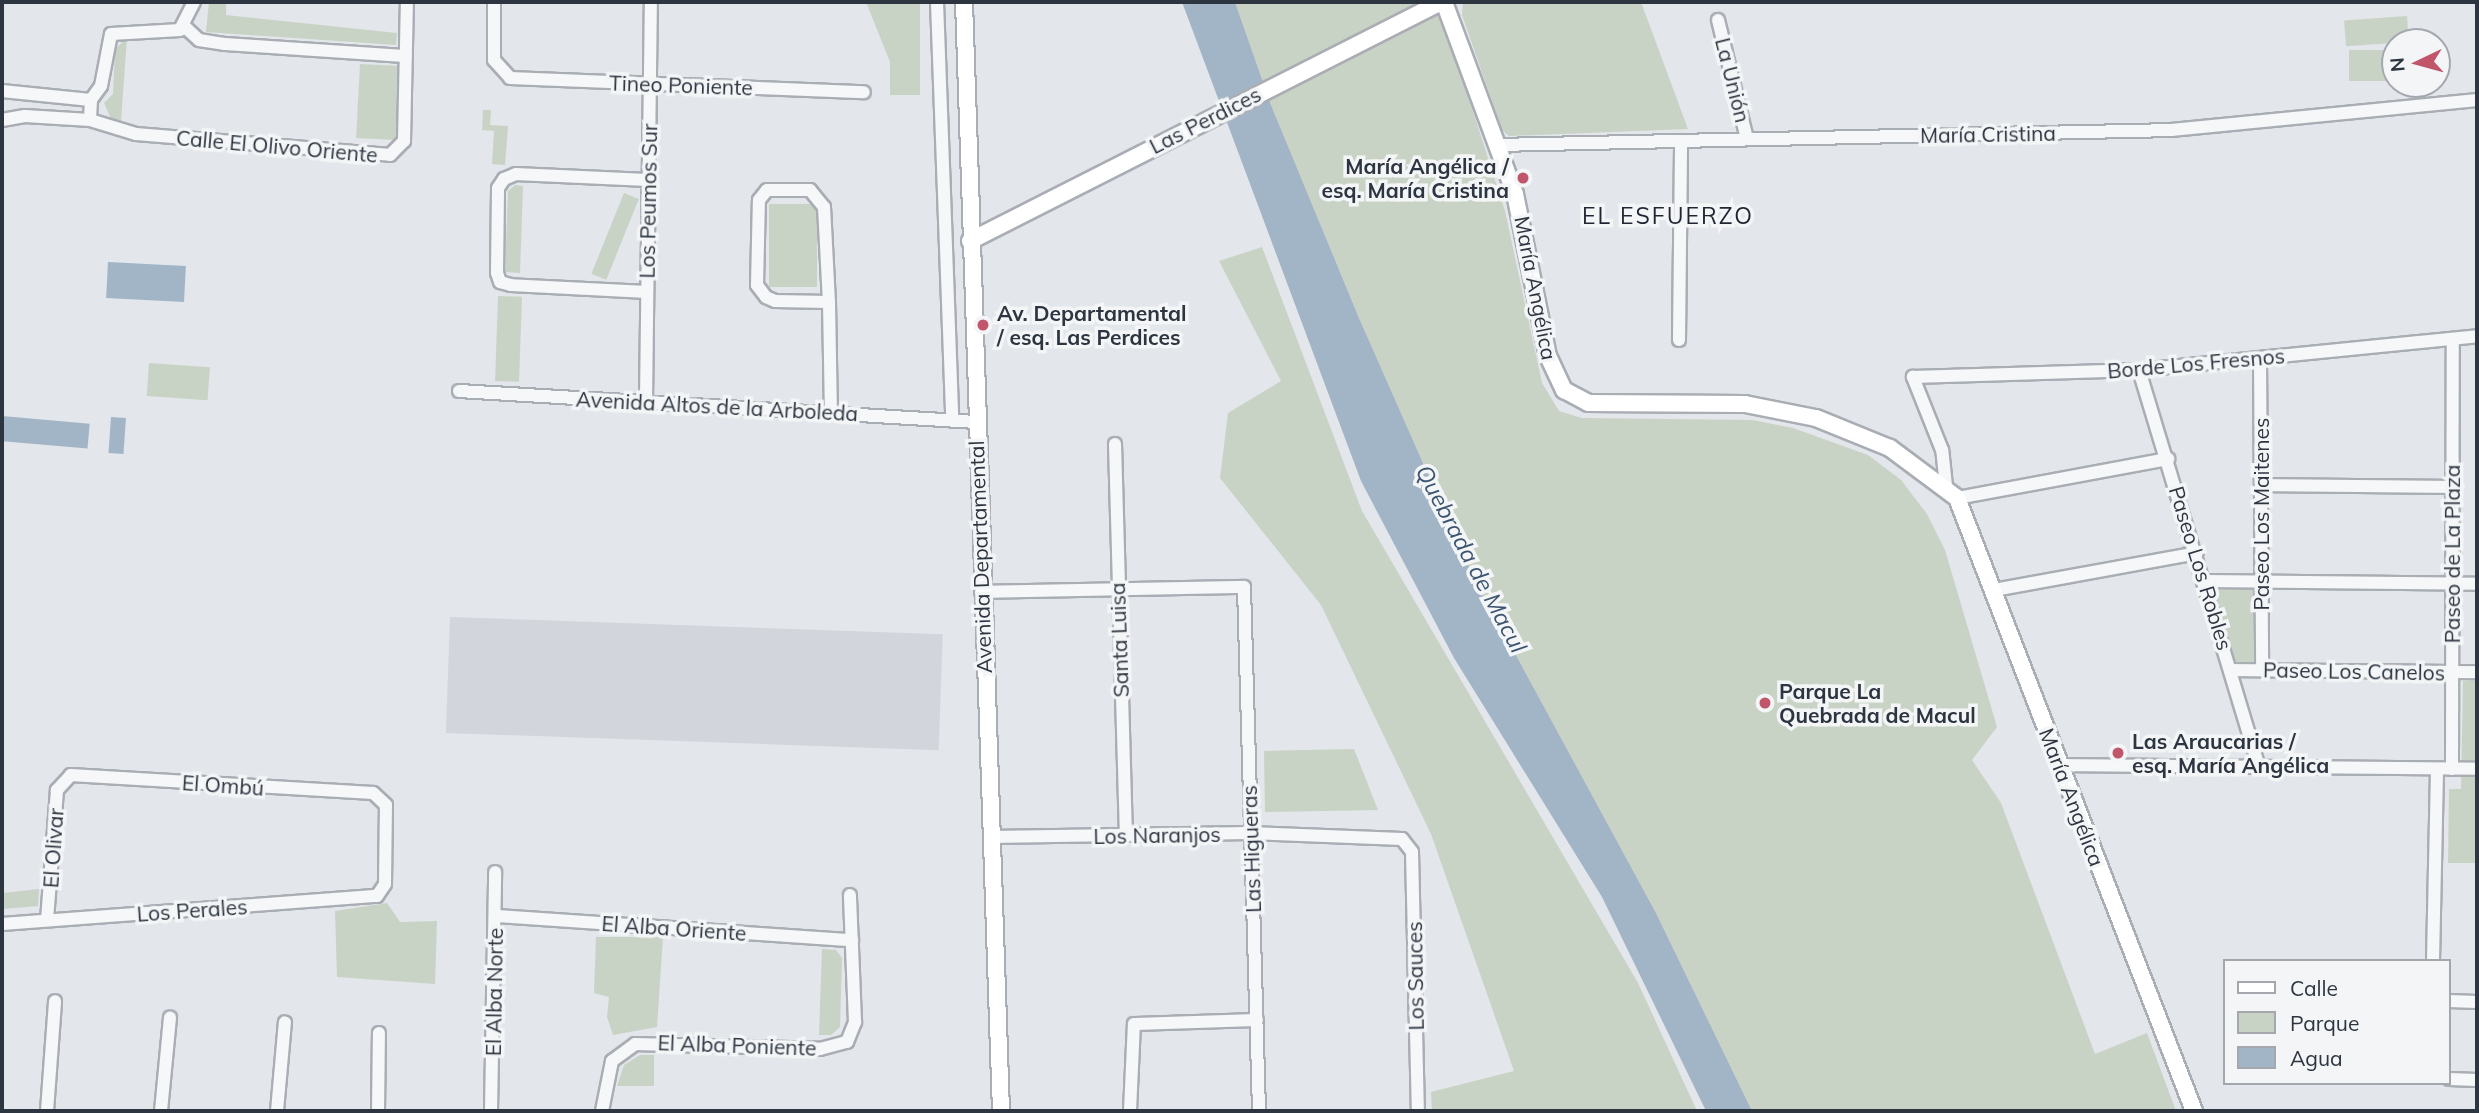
<!DOCTYPE html>
<meta charset="utf-8">
<style>
body{margin:0}
#map{position:relative;width:2479px;height:1113px;overflow:hidden;background:#e3e6ea;font-family:Mulish,sans-serif}
div>[style]{position:absolute}
.built>*{inset:0;background:#d2d5db;transform-origin:0 0}
.green>*{inset:0;background:#c9d3c5;transform-origin:0 0}
.water>*{inset:0;background:#a2b5c6;transform-origin:0 0}
.roads{filter:drop-shadow(2px 0 #a9adb4) drop-shadow(-2px 0 #a9adb4) drop-shadow(0 2px #a9adb4) drop-shadow(0 -2px #a9adb4)}
.street>*{height:12px;margin:-6px;padding:0 6px;transform-origin:6px;border-radius:6px;background:#f6f7f8}
.secondary>*{height:16px;margin:-8px;padding:0 8px;transform-origin:8px;border-radius:8px;background:#fff}
.dots>*{width:19px;height:19px;translate:-50% -50%;box-sizing:border-box;border:4px solid #f3f5f7;border-radius:50%}
span{translate:-50% -50%;white-space:nowrap;text-align:center;line-height:1.15;-webkit-text-stroke:7px #f3f5f7;paint-order:stroke}
.street-label{font-size:21px;color:#2d3540}
.poi-label{font-size:21px;color:#2d3540;font-weight:700}
.right{translate:-100% -50%;text-align:right}
.left{translate:0 -50%;text-align:left}
.neighbourhood-label{font-size:23px;color:#1f2631;letter-spacing:2px}
.water-label{font-size:23px;color:#3b5470;font-style:italic}
.frame{position:absolute;inset:0;border:4px solid #2d3540;pointer-events:none}
.legend{position:absolute;left:2223px;top:959px;width:228px;height:126px;box-sizing:border-box;background:#f3f5f7;border:2px solid #a4a8ae;margin:0;padding:9px 12px;list-style:none;font-size:21px;color:#2d3540}
.legend li{display:flex;align-items:center;gap:14px;height:35px}
.legend b{width:35px;border:2px solid #a4a8ae}
.north{position:absolute;left:2381px;top:28px;width:70px;height:70px;box-sizing:border-box;background:#f3f5f7;border:2px solid #a4a8ae;border-radius:50%;rotate:265deg;font-size:19px;font-weight:700;line-height:28px;text-align:center;color:#2d3540}
.north::after{content:'';display:block;margin:auto;width:24px;height:32px;background:#c1566a;clip-path:polygon(50% 0,100% 100%,50% 72%,0 100%)}
</style>
<div id="map">
<div class="built">
<div style="left:450px;top:617px;width:493px;height:116px;rotate:2deg"></div>
</div>
<div class="green">
<div style="clip-path:polygon(209px 2px,226px 2px,226px 15px,397px 33px,396px 45px,206px 32px)"></div>
<div style="clip-path:polygon(866px 2px,920px 2px,920px 95px,890px 95px,890px 62px)"></div>
<div style="clip-path:polygon(1235px 2px,1438px 2px,1505px 211px,1542px 383px,1559px 411px,1582px 418px,1753px 420px,1793px 428px,1868px 455px,1901px 480px,1927px 514px,1945px 550px,1997px 727px,1972px 760px,2001px 803px,2095px 1054px,2147px 1033px,2176px 1111px,1752px 1111px,1656px 913px,1473px 576px,1359px 318px,1271px 105px)"></div>
<div style="clip-path:polygon(1463px 2px,1641px 2px,1688px 129px,1509px 136px,1502px 130px,1462px 15px)"></div>
<div style="left:2407px;top:16px;width:26px;height:63px;rotate:86deg"></div>
<div style="clip-path:polygon(127px 38px,121px 121px,112px 121px,104px 103px,113px 94px,115px 49px)"></div>
<div style="left:2395px;top:50px;width:31px;height:46px;rotate:90deg"></div>
<div style="left:360px;top:64px;width:40px;height:74px;rotate:3deg"></div>
<div style="clip-path:polygon(483px 110px,491px 110px,490px 125px,508px 126px,505px 165px,492px 164px,494px 131px,482px 130px)"></div>
<div style="clip-path:polygon(515px 185px,523px 186px,520px 273px,505px 272px,508px 191px)"></div>
<div style="left:624px;top:193px;width:16px;height:87px;rotate:22deg"></div>
<div style="left:769px;top:204px;width:48px;height:83px"></div>
<div style="clip-path:polygon(1262px 247px,1362px 511px,1638px 983px,1697px 1111px,1432px 1111px,1431px 1092px,1514px 1071px,1431px 834px,1321px 605px,1220px 478px,1228px 413px,1281px 381px,1219px 261px)"></div>
<div style="left:498px;top:296px;width:24px;height:85px;rotate:2deg"></div>
<div style="left:149px;top:363px;width:61px;height:33px;rotate:4deg"></div>
<div style="clip-path:polygon(2257px 586px,2259px 666px,2237px 666px,2214px 589px)"></div>
<div style="clip-path:polygon(2463px 681px,2477px 681px,2477px 863px,2448px 863px,2449px 789px,2461px 789px)"></div>
<div style="clip-path:polygon(1354px 749px,1378px 810px,1265px 812px,1264px 751px)"></div>
<div style="clip-path:polygon(39px 889px,38px 906px,2px 909px,2px 893px)"></div>
<div style="clip-path:polygon(387px 903px,400px 922px,437px 921px,435px 984px,337px 977px,335px 911px)"></div>
<div style="clip-path:polygon(596px 937px,663px 937px,657px 1027px,613px 1035px,607px 1017px,609px 997px,594px 993px)"></div>
<div style="clip-path:polygon(822px 949px,836px 950px,842px 958px,840px 1027px,831px 1035px,819px 1035px)"></div>
<div style="clip-path:polygon(640px 1055px,654px 1055px,654px 1086px,617px 1086px,624px 1065px)"></div>
</div>
<div class="water">
<div style="clip-path:polygon(1182px 2px,1235px 2px,1271px 105px,1359px 318px,1473px 576px,1656px 913px,1752px 1111px,1706px 1111px,1602px 897px,1454px 658px,1361px 481px)"></div>
<div style="left:108px;top:262px;width:78px;height:36px;rotate:3deg"></div>
<div style="left:2px;top:416px;width:88px;height:25px;rotate:5deg"></div>
<div style="left:111px;top:417px;width:15px;height:36px;rotate:4deg"></div>
</div>
<div class="roads">
<div class="street">
<div style="left:194px;top:2px;width:31px;rotate:117deg"></div>
<div style="left:180px;top:30px;width:69px;rotate:176.7deg"></div>
<div style="left:111px;top:34px;width:53px;rotate:100.9deg"></div>
<div style="left:101px;top:86px;width:17px;rotate:126deg"></div>
<div style="left:91px;top:100px;width:20px;rotate:93deg"></div>
<div style="left:90px;top:120px;width:48px;rotate:16.9deg"></div>
<div style="left:136px;top:134px;width:255px;rotate:4.7deg"></div>
<div style="left:390px;top:155px;width:20px;rotate:-45deg"></div>
<div style="left:404px;top:141px;width:139px;rotate:-88.8deg"></div>
<div style="left:494px;top:2px;width:58px;rotate:90deg"></div>
<div style="left:494px;top:60px;width:24px;rotate:48deg"></div>
<div style="left:510px;top:78px;width:354px;rotate:2.3deg"></div>
<div style="left:937px;top:2px;width:419px;rotate:87.9deg"></div>
<div style="left:1718px;top:20px;width:122px;rotate:76.3deg"></div>
<div style="left:185px;top:27px;width:19px;rotate:43deg"></div>
<div style="left:199px;top:40px;width:25px;rotate:9deg"></div>
<div style="left:224px;top:44px;width:182px;rotate:3.8deg"></div>
<div style="left:2px;top:91px;width:89px;rotate:5.8deg"></div>
<div style="left:2px;top:120px;width:23px;rotate:-10deg"></div>
<div style="left:25px;top:116px;width:65px;rotate:3.5deg"></div>
<div style="left:1497px;top:145px;width:675px;rotate:-1.27deg"></div>
<div style="left:2172px;top:130px;width:306px;rotate:-5.6deg"></div>
<div style="left:647px;top:292px;width:136px;rotate:-177.1deg"></div>
<div style="left:511px;top:285px;width:11px;rotate:-165deg"></div>
<div style="left:500px;top:282px;width:9px;rotate:-108deg"></div>
<div style="left:497px;top:273px;width:85px;rotate:-89.3deg"></div>
<div style="left:498px;top:188px;width:11px;rotate:-56deg"></div>
<div style="left:504px;top:179px;width:13px;rotate:-23deg"></div>
<div style="left:516px;top:174px;width:131px;rotate:2.6deg"></div>
<div style="left:829px;top:302px;width:54px;rotate:-178.9deg"></div>
<div style="left:775px;top:301px;width:10px;rotate:-156deg"></div>
<div style="left:766px;top:297px;width:15px;rotate:-127deg"></div>
<div style="left:757px;top:285px;width:85px;rotate:-88.7deg"></div>
<div style="left:759px;top:200px;width:13px;rotate:-51deg"></div>
<div style="left:767px;top:190px;width:43px"></div>
<div style="left:810px;top:190px;width:22px;rotate:51deg"></div>
<div style="left:824px;top:207px;width:95px;rotate:87deg"></div>
<div style="left:829px;top:302px;width:112px;rotate:89deg"></div>
<div style="left:1679px;top:340px;width:199px;rotate:-89.4deg"></div>
<div style="left:2260px;top:358px;width:312px;rotate:89.6deg"></div>
<div style="left:2139px;top:370px;width:415px;rotate:73.2deg"></div>
<div style="left:459px;top:391px;width:518px;rotate:3.43deg"></div>
<div style="left:646px;top:401px;width:399px;rotate:-89.3deg"></div>
<div style="left:1115px;top:444px;width:391px;rotate:88.4deg"></div>
<div style="left:2261px;top:485px;width:191px;rotate:0.6deg"></div>
<div style="left:1946px;top:486px;width:36px;rotate:-96deg"></div>
<div style="left:1942px;top:450px;width:79px;rotate:-111.7deg"></div>
<div style="left:1913px;top:377px;width:226px;rotate:-1.8deg"></div>
<div style="left:2139px;top:370px;width:340px;rotate:-5.7deg"></div>
<div style="left:1957px;top:498px;width:215px;rotate:-10.5deg"></div>
<div style="left:2205px;top:581px;width:272px;rotate:0.6deg"></div>
<div style="left:1994px;top:590px;width:206px;rotate:-10.3deg"></div>
<div style="left:981px;top:592px;width:263px;rotate:-1.1deg"></div>
<div style="left:1244px;top:587px;width:524px;rotate:88.36deg"></div>
<div style="left:2231px;top:670px;width:246px;rotate:0.5deg"></div>
<div style="left:2060px;top:765px;width:417px;rotate:0.5deg"></div>
<div style="left:2452px;top:769px;width:430px;rotate:-89.9deg"></div>
<div style="left:990px;top:837px;width:260px;rotate:-0.9deg"></div>
<div style="left:1250px;top:833px;width:152px;rotate:2.3deg"></div>
<div style="left:1402px;top:839px;width:16px;rotate:52deg"></div>
<div style="left:1412px;top:852px;width:259px;rotate:88.7deg"></div>
<div style="left:496px;top:916px;width:357px;rotate:3.9deg"></div>
<div style="left:2px;top:924px;width:376px;rotate:-4.3deg"></div>
<div style="left:377px;top:896px;width:14px;rotate:-56deg"></div>
<div style="left:385px;top:884px;width:79px;rotate:-89.3deg"></div>
<div style="left:386px;top:805px;width:18px;rotate:-137deg"></div>
<div style="left:373px;top:793px;width:303px;rotate:-176.6deg"></div>
<div style="left:71px;top:775px;width:21px;rotate:133deg"></div>
<div style="left:57px;top:790px;width:130px;rotate:94.4deg"></div>
<div style="left:2433px;top:961px;width:192px;rotate:-88.8deg"></div>
<div style="left:2449px;top:1001px;width:28px;rotate:2deg"></div>
<div style="left:2449px;top:1079px;width:28px;rotate:2deg"></div>
<div style="left:47px;top:1111px;width:110px;rotate:-85.8deg"></div>
<div style="left:161px;top:1111px;width:94px;rotate:-84.5deg"></div>
<div style="left:277px;top:1111px;width:89px;rotate:-84.9deg"></div>
<div style="left:378px;top:1111px;width:78px;rotate:-89.3deg"></div>
<div style="left:491px;top:1111px;width:239px;rotate:-89deg"></div>
<div style="left:602px;top:1111px;width:51px;rotate:-78.7deg"></div>
<div style="left:612px;top:1061px;width:29px;rotate:-36deg"></div>
<div style="left:635px;top:1044px;width:185px;rotate:1.5deg"></div>
<div style="left:820px;top:1049px;width:28px;rotate:-15deg"></div>
<div style="left:847px;top:1042px;width:22px;rotate:-68deg"></div>
<div style="left:855px;top:1022px;width:127px;rotate:-92.3deg"></div>
<div style="left:1130px;top:1111px;width:87px;rotate:-87.4deg"></div>
<div style="left:1134px;top:1024px;width:123px;rotate:-1.9deg"></div>
</div>
<div class="secondary">
<div style="left:964px;top:2px;width:1110px;rotate:88.09deg"></div>
<div style="left:1444px;top:2px;width:205px;rotate:69.7deg"></div>
<div style="left:1515px;top:194px;width:165px;rotate:78.5deg"></div>
<div style="left:1548px;top:356px;width:38px;rotate:65deg"></div>
<div style="left:1564px;top:390px;width:27px;rotate:28deg"></div>
<div style="left:1588px;top:403px;width:157px;rotate:0.4deg"></div>
<div style="left:1745px;top:404px;width:72px;rotate:11.2deg"></div>
<div style="left:1816px;top:418px;width:80px;rotate:22.1deg"></div>
<div style="left:1890px;top:448px;width:84px;rotate:36.7deg"></div>
<div style="left:1957px;top:498px;width:657px;rotate:68.86deg"></div>
<div style="left:970px;top:241px;width:528px;rotate:-26.9deg"></div>
</div>
</div>
<div class="dots">
<div style="left:1523px;top:178px;background:#c1566a"></div>
<div style="left:983px;top:325px;background:#c1566a"></div>
<div style="left:1765px;top:703px;background:#c1566a"></div>
<div style="left:2118px;top:753px;background:#c1566a"></div>
</div>
<div class="street-label">
<span style="left:1733px;top:80px;rotate:76deg">La Unión</span>
<span style="left:681px;top:85px;rotate:2deg">Tineo Poniente</span>
<span style="left:1205px;top:120px;rotate:-27deg">Las Perdices</span>
<span style="left:1988px;top:134px;rotate:-1deg">María Cristina</span>
<span style="left:277px;top:146px;rotate:5deg">Calle El Olivo Oriente</span>
<span style="left:648px;top:201px;rotate:-89deg">Los Peumos Sur</span>
<span style="left:1536px;top:288px;rotate:79deg">María Angélica</span>
<span style="left:2196px;top:363px;rotate:-5deg">Borde Los Fresnos</span>
<span style="left:717px;top:406px;rotate:3deg">Avenida Altos de la Arboleda</span>
<span style="left:2261px;top:514px;rotate:-90deg">Paseo Los Maitenes</span>
<span style="left:2452px;top:554px;rotate:-90deg">Paseo de La Plaza</span>
<span style="left:980px;top:557px;rotate:-92deg">Avenida Departamental</span>
<span style="left:2201px;top:568px;rotate:73deg">Paseo Los Robles</span>
<span style="left:1119px;top:640px;rotate:-92deg">Santa Luisa</span>
<span style="left:2354px;top:671px;rotate:1deg">Paseo Los Canelos</span>
<span style="left:223px;top:785px;rotate:4deg">El Ombú</span>
<span style="left:2072px;top:797px;rotate:69deg">María Angélica</span>
<span style="left:1157px;top:835px;rotate:-1deg">Los Naranjos</span>
<span style="left:53px;top:848px;rotate:-86deg">El Olivar</span>
<span style="left:1251px;top:849px;rotate:-92deg">Las Higueras</span>
<span style="left:192px;top:910px;rotate:-4deg">Los Perales</span>
<span style="left:674px;top:928px;rotate:4deg">El Alba Oriente</span>
<span style="left:1415px;top:976px;rotate:-91deg">Los Sauces</span>
<span style="left:494px;top:992px;rotate:-89deg">El Alba Norte</span>
<span style="left:737px;top:1045px;rotate:2deg">El Alba Poniente</span>
</div>
<div class="poi-label">
<span class="right" style="left:1509px;top:178px">María Angélica /<br>esq. María Cristina</span>
<span class="left" style="left:997px;top:325px">Av. Departamental<br>/ esq. Las Perdices</span>
<span class="left" style="left:1779px;top:703px">Parque La<br>Quebrada de Macul</span>
<span class="left" style="left:2132px;top:753px">Las Araucarias /<br>esq. María Angélica</span>
</div>
<div class="neighbourhood-label">
<span style="left:1668px;top:216px">EL ESFUERZO</span>
</div>
<div class="water-label">
<span style="left:1471px;top:559px;rotate:62deg">Quebrada de Macul</span>
</div>
<div class="frame"></div>
<ul class="legend">
<li><b style="height:9px;background:#fff"></b>Calle</li>
<li><b style="height:19px;background:#c9d3c5"></b>Parque</li>
<li><b style="height:19px;background:#a2b5c6"></b>Agua</li>
</ul>
<div class="north">N</div>
</div>
